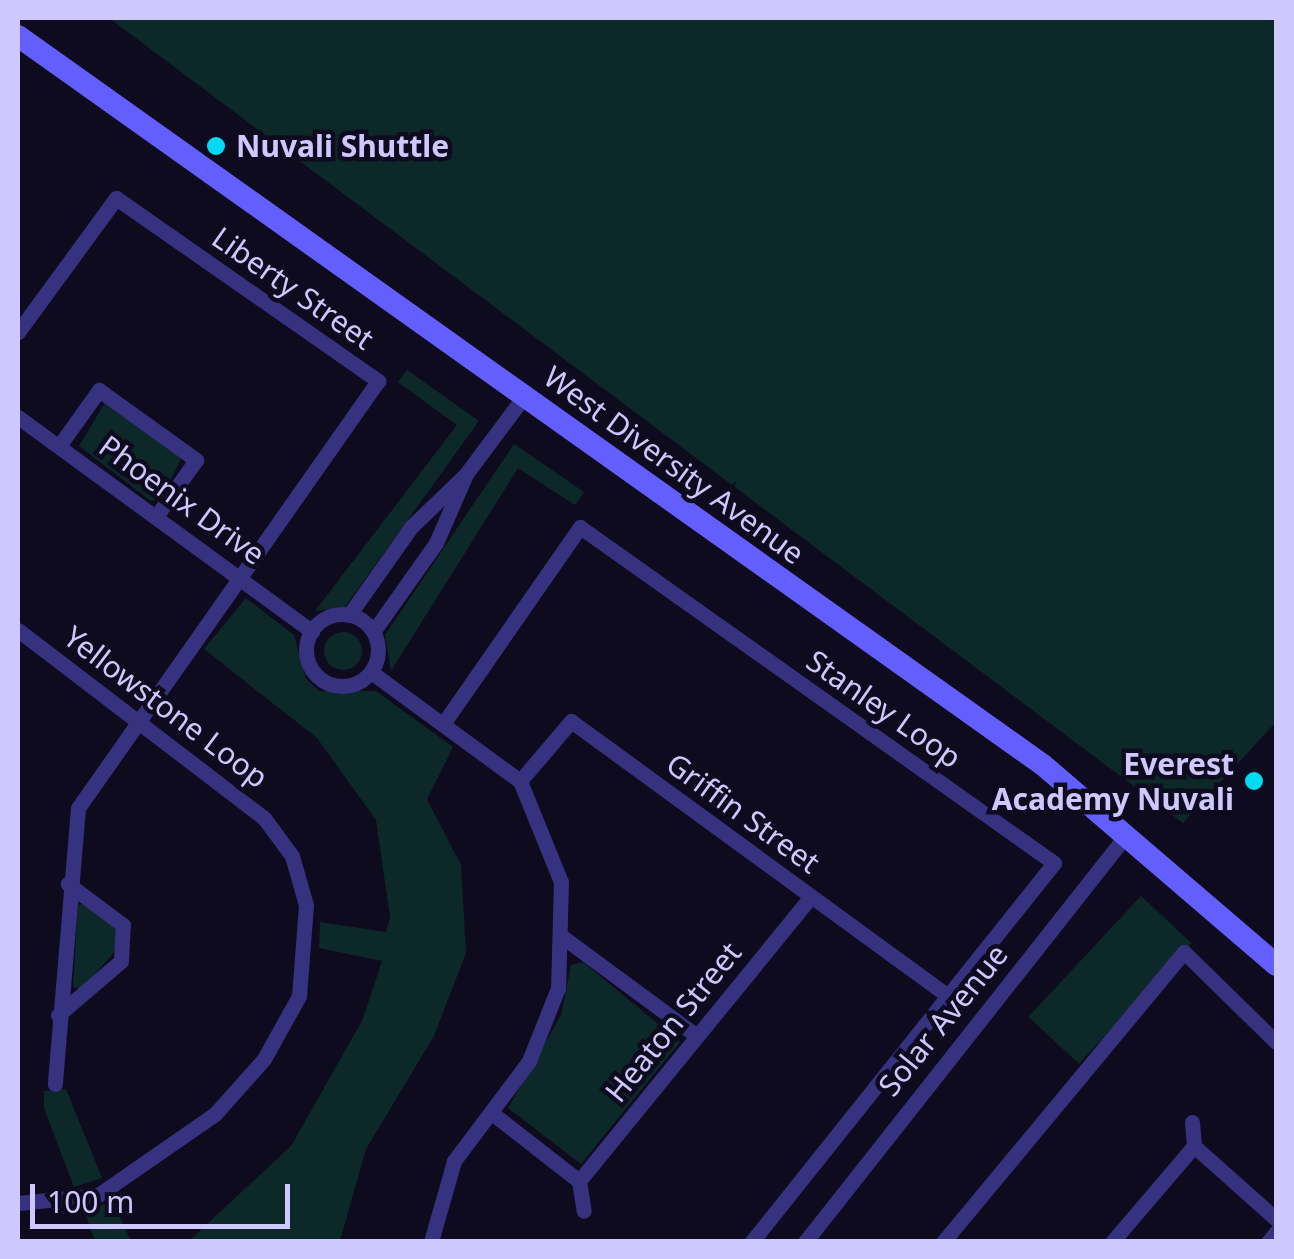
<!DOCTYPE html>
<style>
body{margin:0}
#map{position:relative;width:1294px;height:1259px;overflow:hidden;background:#0e0b1e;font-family:"Noto Sans",sans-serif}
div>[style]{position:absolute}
.green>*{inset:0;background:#0d2828;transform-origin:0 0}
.round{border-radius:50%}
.street>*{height:15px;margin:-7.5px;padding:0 7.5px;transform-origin:7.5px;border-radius:7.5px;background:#363280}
.street>.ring{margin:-7.5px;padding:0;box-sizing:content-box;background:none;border:15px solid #363280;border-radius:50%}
.secondary>*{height:22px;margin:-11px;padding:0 11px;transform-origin:11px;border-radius:11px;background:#635fff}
.dots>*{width:28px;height:28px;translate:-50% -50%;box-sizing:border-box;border:5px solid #0e0b1e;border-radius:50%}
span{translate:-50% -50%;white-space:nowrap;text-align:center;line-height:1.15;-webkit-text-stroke:9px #0e0b1e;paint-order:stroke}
.poi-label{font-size:30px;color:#cec8ff;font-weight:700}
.left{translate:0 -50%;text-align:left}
.right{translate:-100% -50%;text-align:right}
.street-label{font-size:30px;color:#cec8ff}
.frame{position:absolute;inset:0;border:20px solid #cec8ff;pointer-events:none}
.scale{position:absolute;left:30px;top:1184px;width:260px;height:45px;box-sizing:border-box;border:5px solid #cec8ff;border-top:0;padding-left:12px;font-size:30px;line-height:35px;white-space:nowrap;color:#cec8ff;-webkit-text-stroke:8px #0e0b1e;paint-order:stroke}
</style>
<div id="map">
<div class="green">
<div style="clip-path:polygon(109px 18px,1276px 18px,1276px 722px,1183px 823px)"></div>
<div style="clip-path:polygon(407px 370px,479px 421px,345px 607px,315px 611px,457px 425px,398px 382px)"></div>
<div style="clip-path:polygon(106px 401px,182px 457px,162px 498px,151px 501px,79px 446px)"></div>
<div style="clip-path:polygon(514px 444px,584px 492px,575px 505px,518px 468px,391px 671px,385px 635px)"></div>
<div style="clip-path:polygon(246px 598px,294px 635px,306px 679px,319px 691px,376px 691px,453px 747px,427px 799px,461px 865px,466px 953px,434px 1036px,366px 1149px,340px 1241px,189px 1241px,291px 1146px,362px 1021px,382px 961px,319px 948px,320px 922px,386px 932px,390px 917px,376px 820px,317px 738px,204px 649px)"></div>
<div class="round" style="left:324px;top:632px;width:38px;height:38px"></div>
<div style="left:1141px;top:896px;width:69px;height:165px;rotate:43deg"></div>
<div style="clip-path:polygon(89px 903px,116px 927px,119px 947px,82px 989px,73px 987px,78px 905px)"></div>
<div style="clip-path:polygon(583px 962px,680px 1042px,581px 1164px,508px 1108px,561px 1015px,571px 965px)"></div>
<div style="clip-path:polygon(66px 1089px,102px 1178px,74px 1187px,44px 1108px,44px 1091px)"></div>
<div style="clip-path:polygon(112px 1200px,131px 1241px,95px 1241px,85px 1213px)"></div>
</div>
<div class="street">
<div style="left:18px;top:332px;width:166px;rotate:-53.8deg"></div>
<div style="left:116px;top:198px;width:320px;rotate:34.9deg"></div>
<div style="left:378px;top:381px;width:522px;rotate:125.09deg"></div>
<div style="left:78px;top:808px;width:277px;rotate:94.8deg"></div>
<div style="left:18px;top:417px;width:364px;rotate:36.1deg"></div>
<div style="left:59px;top:446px;width:69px;rotate:-54.5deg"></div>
<div style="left:99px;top:390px;width:120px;rotate:35.8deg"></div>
<div style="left:196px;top:460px;width:67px;rotate:125.3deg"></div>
<div class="ring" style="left:306px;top:614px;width:57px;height:57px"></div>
<div style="left:349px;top:615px;width:108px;rotate:-54.8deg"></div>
<div style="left:411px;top:527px;width:76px;rotate:-43.9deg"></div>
<div style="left:18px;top:630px;width:310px;rotate:37.4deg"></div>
<div style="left:264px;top:818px;width:47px;rotate:53.6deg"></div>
<div style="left:292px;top:856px;width:51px;rotate:74.1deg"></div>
<div style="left:306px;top:905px;width:91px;rotate:94.4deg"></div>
<div style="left:299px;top:996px;width:72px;rotate:119.1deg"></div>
<div style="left:264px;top:1059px;width:74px;rotate:131.7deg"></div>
<div style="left:215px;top:1114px;width:142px;rotate:145.3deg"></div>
<div style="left:98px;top:1195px;width:80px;rotate:174.3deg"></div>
<div style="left:373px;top:632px;width:109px;rotate:-54.7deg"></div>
<div style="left:436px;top:543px;width:75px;rotate:-66.5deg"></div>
<div style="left:466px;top:474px;width:99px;rotate:-53.2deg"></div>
<div style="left:371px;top:672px;width:185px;rotate:36.2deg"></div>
<div style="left:520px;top:781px;width:109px;rotate:67.9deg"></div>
<div style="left:561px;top:882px;width:106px;rotate:91.6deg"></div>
<div style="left:558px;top:988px;width:79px;rotate:111.7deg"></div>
<div style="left:529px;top:1061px;width:125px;rotate:126.9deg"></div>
<div style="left:454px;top:1161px;width:84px;rotate:105.9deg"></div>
<div style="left:443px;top:724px;width:240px;rotate:-55.2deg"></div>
<div style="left:580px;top:527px;width:581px;rotate:35.33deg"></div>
<div style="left:1054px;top:863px;width:485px;rotate:128.6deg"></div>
<div style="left:520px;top:781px;width:79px;rotate:-49.6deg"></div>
<div style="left:571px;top:721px;width:465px;rotate:36.1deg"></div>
<div style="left:564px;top:938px;width:165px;rotate:36.4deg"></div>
<div style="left:58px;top:1015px;width:83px;rotate:-40.6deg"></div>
<div style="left:121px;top:961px;width:36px;rotate:-87deg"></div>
<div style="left:123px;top:925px;width:69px;rotate:-143.3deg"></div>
<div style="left:493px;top:1114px;width:109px;rotate:37.9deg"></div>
<div style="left:579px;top:1181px;width:30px;rotate:81deg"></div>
<div style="left:1192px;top:1122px;width:24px;rotate:85deg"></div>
<div style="left:579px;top:1181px;width:367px;rotate:-50.8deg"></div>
<div style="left:805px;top:1242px;width:520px;rotate:-51.72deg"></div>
<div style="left:943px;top:1242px;width:377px;rotate:-50.3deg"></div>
<div style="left:1184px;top:952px;width:129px;rotate:44.4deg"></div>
<div style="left:1112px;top:1242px;width:126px;rotate:-49.5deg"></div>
<div style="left:1194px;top:1146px;width:110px;rotate:41.7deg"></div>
<div style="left:1268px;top:1242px;width:13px;rotate:-51deg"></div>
</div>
<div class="secondary">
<div style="left:18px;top:36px;width:1258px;rotate:35.42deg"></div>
<div style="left:1043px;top:765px;width:307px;rotate:40.6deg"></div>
</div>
<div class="dots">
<div style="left:216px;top:146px;background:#00daf3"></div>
<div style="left:1254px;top:781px;background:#00daf3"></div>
</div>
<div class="poi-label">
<span class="left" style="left:236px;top:146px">Nuvali Shuttle</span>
<span class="right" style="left:1234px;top:781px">Everest<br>Academy Nuvali</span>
</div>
<div class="street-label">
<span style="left:293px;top:288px;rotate:35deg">Liberty Street</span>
<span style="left:674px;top:465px;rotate:36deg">West Diversity Avenue</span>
<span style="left:182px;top:500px;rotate:36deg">Phoenix Drive</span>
<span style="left:166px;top:707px;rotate:37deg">Yellowstone Loop</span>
<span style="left:884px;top:709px;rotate:35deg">Stanley Loop</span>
<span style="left:743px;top:813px;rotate:36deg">Griffin Street</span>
<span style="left:943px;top:1020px;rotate:-51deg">Solar Avenue</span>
<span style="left:673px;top:1022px;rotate:-51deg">Heaton Street</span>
</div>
<div class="frame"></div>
<div class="scale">100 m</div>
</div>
